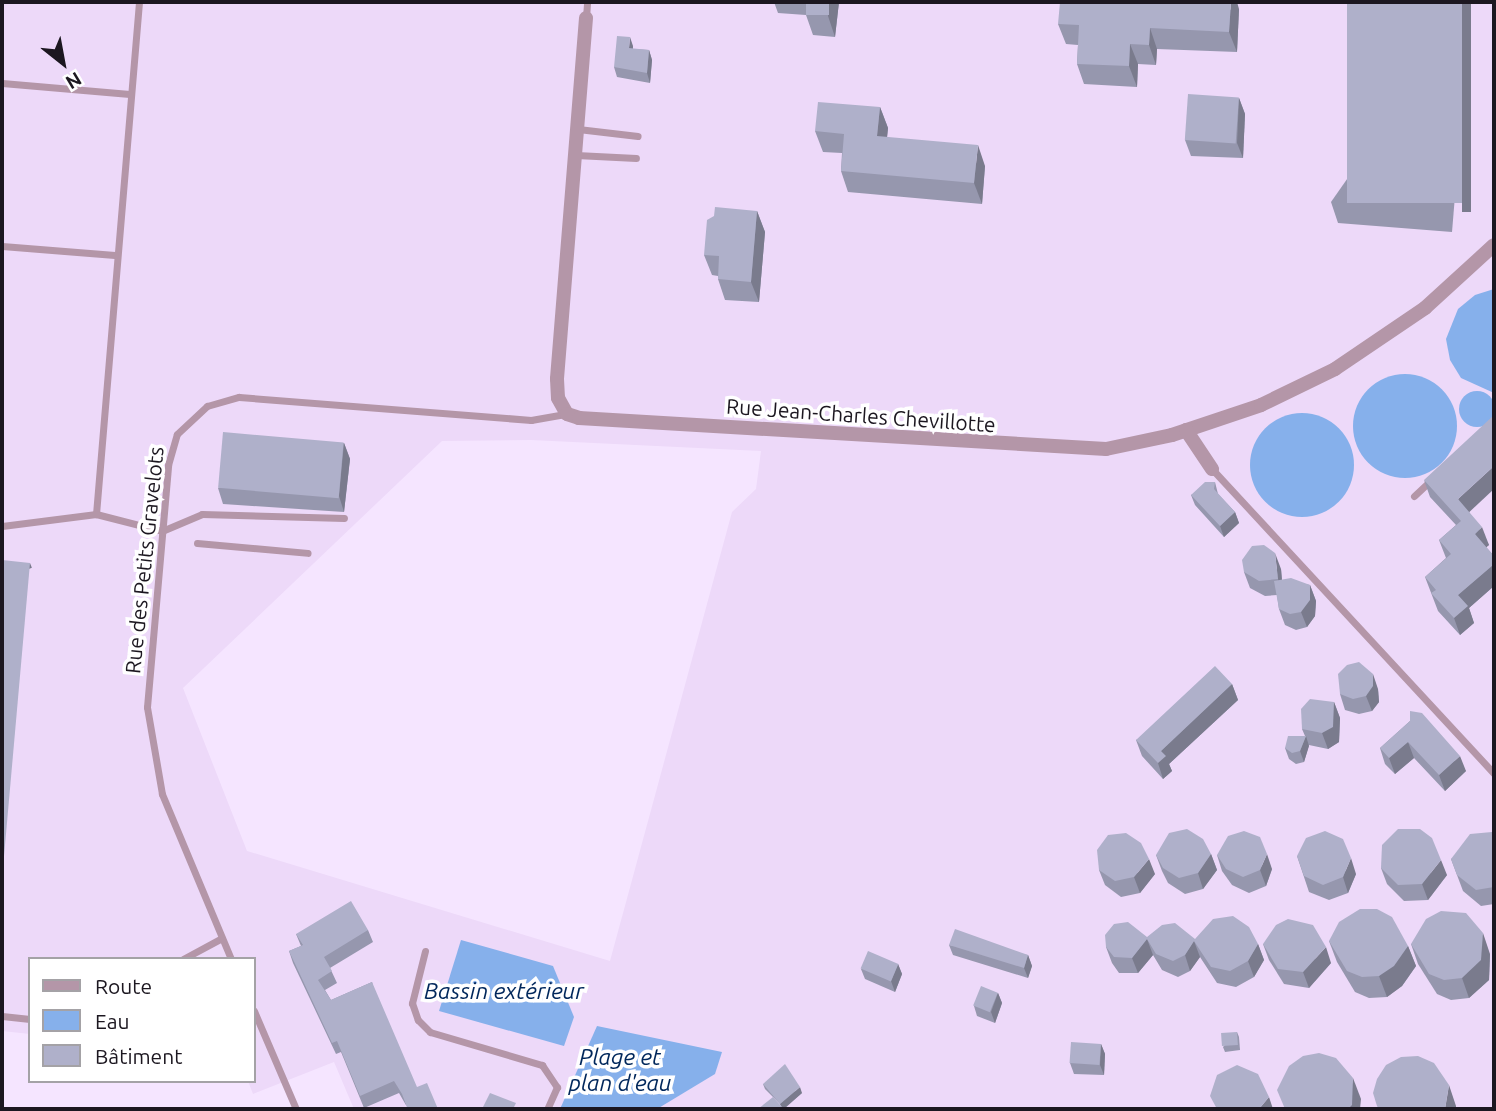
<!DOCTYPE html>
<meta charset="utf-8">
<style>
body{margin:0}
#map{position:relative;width:1496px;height:1111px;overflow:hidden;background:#f5e5ff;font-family:Ubuntu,sans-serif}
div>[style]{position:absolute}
.built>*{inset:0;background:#edd9f9}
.water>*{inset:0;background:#86b0eb}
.round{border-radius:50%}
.lane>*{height:7px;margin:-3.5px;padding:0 3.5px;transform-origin:3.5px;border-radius:3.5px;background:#b496a8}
.street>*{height:14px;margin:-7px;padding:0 7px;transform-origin:7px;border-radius:7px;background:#b496a8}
.wall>*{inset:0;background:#9697ae}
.shaded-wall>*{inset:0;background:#7a7b8d;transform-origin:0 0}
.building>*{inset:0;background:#afb0ca;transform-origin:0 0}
span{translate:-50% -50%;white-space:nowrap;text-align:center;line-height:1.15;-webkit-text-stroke:7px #fff;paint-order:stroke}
.street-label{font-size:21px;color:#1c1720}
.water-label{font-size:23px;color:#00275b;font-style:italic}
.frame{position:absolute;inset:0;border:4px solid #1c1720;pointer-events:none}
.legend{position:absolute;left:28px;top:957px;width:228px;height:126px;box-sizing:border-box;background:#fff;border:2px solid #a4a2a6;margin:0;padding:9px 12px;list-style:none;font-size:21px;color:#1c1720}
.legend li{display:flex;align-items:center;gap:14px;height:35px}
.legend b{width:35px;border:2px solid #a4a2a6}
.north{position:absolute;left:28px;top:28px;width:70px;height:70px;-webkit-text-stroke:5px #fff;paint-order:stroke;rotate:149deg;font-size:19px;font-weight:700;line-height:28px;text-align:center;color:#1c1720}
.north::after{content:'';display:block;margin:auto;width:24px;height:32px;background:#1c1720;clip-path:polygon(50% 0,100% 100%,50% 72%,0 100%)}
</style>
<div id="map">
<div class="built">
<div style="clip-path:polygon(evenodd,2px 2px,1494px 2px,1494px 1109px,354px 1109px,334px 1062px,253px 1094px,248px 1081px,254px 1081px,254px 959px,30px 959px,30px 1034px,2px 1031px,2px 2px,531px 440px,761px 451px,756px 489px,732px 512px,610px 961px,247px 851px,183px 688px,442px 441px,531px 440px)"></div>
</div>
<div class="water">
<div style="clip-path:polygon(1494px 289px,1494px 393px,1461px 378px,1450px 360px,1446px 339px,1458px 309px,1475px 295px)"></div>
<div class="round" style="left:1353px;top:374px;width:104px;height:104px"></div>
<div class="round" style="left:1459px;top:391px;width:36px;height:36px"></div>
<div class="round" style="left:1250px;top:413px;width:104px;height:104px"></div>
<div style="clip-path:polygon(461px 940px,553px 966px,574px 1017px,564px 1046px,439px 1011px)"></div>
<div style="clip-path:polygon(597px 1026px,722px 1052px,715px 1074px,657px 1109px,560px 1109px)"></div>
</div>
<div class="lane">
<div style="left:139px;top:2px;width:514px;rotate:94.8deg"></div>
<div style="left:96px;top:514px;width:68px;rotate:14.4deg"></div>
<div style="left:162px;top:531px;width:43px;rotate:-23deg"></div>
<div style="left:202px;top:514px;width:142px;rotate:1.6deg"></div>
<div style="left:586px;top:18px;width:16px;rotate:-86deg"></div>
<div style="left:2px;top:83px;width:128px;rotate:4.9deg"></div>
<div style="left:578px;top:129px;width:60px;rotate:6.7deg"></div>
<div style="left:576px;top:155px;width:60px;rotate:2.9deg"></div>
<div style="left:2px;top:246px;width:113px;rotate:4.6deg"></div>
<div style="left:1212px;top:469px;width:415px;rotate:47.2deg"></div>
<div style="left:1414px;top:496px;width:23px;rotate:-43deg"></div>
<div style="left:2px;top:526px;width:95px;rotate:-7.3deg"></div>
<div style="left:197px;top:543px;width:111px;rotate:5.1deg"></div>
<div style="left:425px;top:951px;width:54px;rotate:104deg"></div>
<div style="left:412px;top:1003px;width:18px;rotate:71deg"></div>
<div style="left:418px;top:1020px;width:17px;rotate:45deg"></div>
<div style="left:430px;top:1032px;width:117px;rotate:16.4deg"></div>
<div style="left:542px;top:1065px;width:27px;rotate:56deg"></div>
<div style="left:557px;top:1087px;width:24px;rotate:114deg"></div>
<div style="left:183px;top:959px;width:44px;rotate:-28.3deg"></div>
<div style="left:231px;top:959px;width:179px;rotate:-112.7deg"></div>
<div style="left:162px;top:794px;width:88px;rotate:-99.8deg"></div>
<div style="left:147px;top:707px;width:243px;rotate:-85deg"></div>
<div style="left:168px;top:465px;width:32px;rotate:-74deg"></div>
<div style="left:177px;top:434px;width:41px;rotate:-43deg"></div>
<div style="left:207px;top:406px;width:33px;rotate:-16deg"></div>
<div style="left:239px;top:397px;width:293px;rotate:4.5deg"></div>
<div style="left:531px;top:420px;width:36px;rotate:-10deg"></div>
<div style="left:254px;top:1011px;width:107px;rotate:66.8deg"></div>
<div style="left:2px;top:1016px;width:28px;rotate:6deg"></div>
</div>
<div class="street">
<div style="left:586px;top:18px;width:362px;rotate:94.6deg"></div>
<div style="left:557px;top:379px;width:19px;rotate:87deg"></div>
<div style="left:558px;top:398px;width:18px;rotate:61deg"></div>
<div style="left:567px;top:414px;width:13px;rotate:18deg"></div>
<div style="left:579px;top:418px;width:528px;rotate:3.37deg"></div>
<div style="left:1106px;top:449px;width:67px;rotate:-12deg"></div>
<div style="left:1172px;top:435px;width:94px;rotate:-18.6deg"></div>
<div style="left:1261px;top:405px;width:82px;rotate:-25.9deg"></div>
<div style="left:1335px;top:369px;width:109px;rotate:-34.1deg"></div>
<div style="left:1425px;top:308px;width:93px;rotate:-42.4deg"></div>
<div style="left:1186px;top:430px;width:47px;rotate:56.3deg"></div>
</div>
<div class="wall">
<div style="clip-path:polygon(774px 2px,839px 2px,835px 37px,813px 35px,806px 15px,778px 13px)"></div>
<div style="clip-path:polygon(1471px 2px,1452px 232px,1338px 223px,1331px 202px)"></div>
<div style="clip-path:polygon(1239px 9px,1237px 52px,1157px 49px,1156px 65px,1138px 64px,1137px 87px,1084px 84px,1077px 64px,1078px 45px,1066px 44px,1058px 24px)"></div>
<div style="clip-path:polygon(633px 46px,633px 49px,649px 50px,652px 60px,650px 83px,617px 77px,614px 67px)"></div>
<div style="clip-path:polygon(1239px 98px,1245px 114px,1243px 158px,1191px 156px,1185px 140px)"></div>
<div style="clip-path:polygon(880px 107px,888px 128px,887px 137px,985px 166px,982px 204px,848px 192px,841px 171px,842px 153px,823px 152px,815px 131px)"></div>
<div style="clip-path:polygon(757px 211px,765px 232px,759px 302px,725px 300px,718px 279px,718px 276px,712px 275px,704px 255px)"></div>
<div style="clip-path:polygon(344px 443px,350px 459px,344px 512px,223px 504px,218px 488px)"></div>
<div style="clip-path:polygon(1424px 480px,1469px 512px,1489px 545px,1486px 547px,1494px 556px,1494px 586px,1469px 608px,1474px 623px,1460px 635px,1438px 611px,1425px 577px,1446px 558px,1439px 540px,1456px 525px,1430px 497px)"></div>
<div style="clip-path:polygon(1215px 482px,1218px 494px,1235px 512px,1239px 523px,1224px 537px,1195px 505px,1191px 495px)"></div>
<div style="clip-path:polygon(1281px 569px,1282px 580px,1310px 585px,1316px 601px,1315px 616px,1307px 627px,1296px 630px,1285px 625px,1279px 609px,1277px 595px,1265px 596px,1250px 588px,1244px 572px)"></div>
<div style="clip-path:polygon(1232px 684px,1238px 700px,1169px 764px,1172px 771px,1163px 779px,1142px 756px,1136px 740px)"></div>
<div style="clip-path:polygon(1378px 689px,1379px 702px,1372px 711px,1359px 714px,1345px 710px,1340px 694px)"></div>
<div style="clip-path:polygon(1334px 702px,1340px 718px,1339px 742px,1328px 749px,1309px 745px,1304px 762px,1296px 764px,1289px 759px,1285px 748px,1305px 736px,1302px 729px)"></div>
<div style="clip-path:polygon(1410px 721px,1466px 771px,1445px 791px,1414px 758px,1395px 774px,1385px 764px,1380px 748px)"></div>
<div style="clip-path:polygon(1494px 834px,1494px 904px,1481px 906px,1463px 891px,1451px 859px)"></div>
<div style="clip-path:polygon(1211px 854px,1217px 870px,1203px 889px,1185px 894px,1168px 883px,1162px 871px,1156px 855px)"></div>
<div style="clip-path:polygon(1217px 855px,1272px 869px,1266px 886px,1249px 893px,1232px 885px,1222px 871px)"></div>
<div style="clip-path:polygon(1297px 856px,1356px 874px,1348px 893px,1329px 900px,1309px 892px)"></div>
<div style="clip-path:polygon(1381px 868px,1447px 875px,1428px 900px,1404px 901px,1387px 884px)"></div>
<div style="clip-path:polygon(1099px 870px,1155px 874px,1140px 893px,1121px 897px,1105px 885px)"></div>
<div style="clip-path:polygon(368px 930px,373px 942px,330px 968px,337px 983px,325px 990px,331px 1000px,372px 982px,407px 1107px,399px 1093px,364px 1108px,341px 1052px,336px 1054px,293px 963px,289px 951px,301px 946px,296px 934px)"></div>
<div style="clip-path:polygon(1147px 937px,1195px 939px,1258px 944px,1264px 960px,1254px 977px,1236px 987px,1217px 983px,1200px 957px,1190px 971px,1178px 977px,1162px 970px,1153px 955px,1138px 973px,1119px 973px,1112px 963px,1106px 947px)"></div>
<div style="clip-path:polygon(1329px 941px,1408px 946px,1416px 966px,1402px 986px,1387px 997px,1369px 998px,1355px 992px,1337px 962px)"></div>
<div style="clip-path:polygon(1263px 944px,1331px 963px,1309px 988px,1284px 984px,1269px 960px)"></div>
<div style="clip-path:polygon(1411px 944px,1490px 954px,1489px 980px,1469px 998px,1451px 1000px,1437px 994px,1418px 964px)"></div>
<div style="clip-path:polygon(949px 945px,1028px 955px,1032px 966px,1028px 978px,953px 955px)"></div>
<div style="clip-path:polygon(898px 964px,902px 974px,895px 992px,865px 979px,861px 969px)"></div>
<div style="clip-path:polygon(998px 993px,1002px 1003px,995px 1023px,977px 1016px,974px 1006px)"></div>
<div style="clip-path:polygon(1237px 1032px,1239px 1037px,1240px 1050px,1225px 1052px,1223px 1047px)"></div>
<div style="clip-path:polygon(1101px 1044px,1105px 1054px,1104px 1075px,1074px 1074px,1070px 1063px)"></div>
<div style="clip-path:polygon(763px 1084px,802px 1093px,784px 1108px,765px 1089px)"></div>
</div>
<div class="shaded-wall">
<div style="clip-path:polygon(829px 2px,839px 2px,835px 37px,828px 16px)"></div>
<div style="clip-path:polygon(1231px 2px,1237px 2px,1239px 9px,1237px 52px,1229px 32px)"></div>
<div style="left:1462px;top:2px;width:9px;height:210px"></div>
<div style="clip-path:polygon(1150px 28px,1157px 49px,1156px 65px,1149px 45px)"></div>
<div style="clip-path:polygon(630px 37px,633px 46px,632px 58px,629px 48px)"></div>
<div style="clip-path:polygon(1130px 44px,1138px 64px,1137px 87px,1129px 66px)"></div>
<div style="clip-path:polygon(649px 50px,652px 60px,650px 83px,647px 73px)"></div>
<div style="clip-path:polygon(1239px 98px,1245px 114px,1243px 158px,1237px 143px)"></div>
<div style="clip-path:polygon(880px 107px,888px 128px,885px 157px,877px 136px)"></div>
<div style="clip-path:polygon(978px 145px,985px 166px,982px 204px,974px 183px)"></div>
<div style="clip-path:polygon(757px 211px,765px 232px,759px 302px,751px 282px)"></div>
<div style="clip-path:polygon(344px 443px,350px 459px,344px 512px,339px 496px)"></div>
<div style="clip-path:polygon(1494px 466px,1494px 489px,1464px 517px,1458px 499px)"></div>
<div style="clip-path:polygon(1235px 512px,1239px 523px,1224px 537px,1220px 526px)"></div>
<div style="clip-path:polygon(1482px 527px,1489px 545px,1482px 551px,1475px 534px)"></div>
<div style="clip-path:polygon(1275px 553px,1281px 569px,1283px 594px,1278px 579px)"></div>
<div style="left:30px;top:563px;width:5px;height:317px;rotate:68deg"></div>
<div style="clip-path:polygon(1493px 565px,1494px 569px,1494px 586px,1469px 608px,1474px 623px,1460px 635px,1454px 618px,1458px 595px)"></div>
<div style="clip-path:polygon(1310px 585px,1316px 601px,1315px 616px,1307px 627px,1301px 612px)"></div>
<div style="clip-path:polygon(1373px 674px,1378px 689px,1379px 702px,1372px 711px,1366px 696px)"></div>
<div style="clip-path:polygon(1232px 684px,1238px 700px,1169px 764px,1172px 771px,1163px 779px,1158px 763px,1161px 751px)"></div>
<div style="clip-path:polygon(1334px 702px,1340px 718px,1339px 742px,1328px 749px,1322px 733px)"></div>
<div style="clip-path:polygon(1306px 736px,1309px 746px,1304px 762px,1300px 751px)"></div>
<div style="clip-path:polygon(1408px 742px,1414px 758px,1395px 774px,1389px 758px)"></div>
<div style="clip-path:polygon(1460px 756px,1466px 771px,1445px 791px,1439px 775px)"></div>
<div style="clip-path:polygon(1211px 854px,1217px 870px,1203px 889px,1198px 873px)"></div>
<div style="clip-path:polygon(1267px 854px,1272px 869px,1266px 886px,1260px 870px)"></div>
<div style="clip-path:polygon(1351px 858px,1356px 874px,1348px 893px,1343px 877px)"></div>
<div style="clip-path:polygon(1149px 859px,1155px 874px,1140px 893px,1134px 877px)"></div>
<div style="clip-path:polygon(1441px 860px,1447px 875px,1428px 900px,1422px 884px)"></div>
<div style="clip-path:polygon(1483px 933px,1490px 954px,1489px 980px,1469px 998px,1462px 978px)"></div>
<div style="clip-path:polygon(1147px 939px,1153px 955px,1138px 973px,1132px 958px)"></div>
<div style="clip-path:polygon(1194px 941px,1200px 957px,1190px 971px,1185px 955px)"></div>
<div style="clip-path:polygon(1258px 944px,1264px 960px,1254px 977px,1248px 961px)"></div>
<div style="clip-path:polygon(1408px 946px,1416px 966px,1402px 986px,1387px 997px,1379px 976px)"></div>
<div style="clip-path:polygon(1326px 947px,1331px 963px,1309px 988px,1303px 972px)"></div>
<div style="clip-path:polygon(1028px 955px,1032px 966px,1028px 978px,1024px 968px)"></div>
<div style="clip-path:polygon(898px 964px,902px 974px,895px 992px,891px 981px)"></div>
<div style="clip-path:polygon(998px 993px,1002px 1003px,995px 1023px,991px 1012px)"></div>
<div style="clip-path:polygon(1101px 1044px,1105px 1054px,1104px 1075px,1100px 1065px)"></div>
<div style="clip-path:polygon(1353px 1078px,1361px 1099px,1360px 1109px,1348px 1109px)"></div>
<div style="clip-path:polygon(1449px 1085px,1456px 1106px,1456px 1109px,1445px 1109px)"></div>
<div style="clip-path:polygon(800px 1087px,802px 1093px,784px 1109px,782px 1109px,780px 1104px)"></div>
<div style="clip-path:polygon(1269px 1097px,1273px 1109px,1259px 1109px)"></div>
</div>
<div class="building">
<div style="left:806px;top:2px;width:23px;height:13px"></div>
<div style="clip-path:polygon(1060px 2px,1231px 2px,1229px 32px,1150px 28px,1149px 45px,1130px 44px,1129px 66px,1077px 64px,1079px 25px,1058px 24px)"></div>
<div style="left:1347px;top:2px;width:115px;height:201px"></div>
<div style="clip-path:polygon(617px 36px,630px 37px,629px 48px,649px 50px,647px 73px,614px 67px)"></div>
<div style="left:1188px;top:94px;width:51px;height:46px;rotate:4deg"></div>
<div style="clip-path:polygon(818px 102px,880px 107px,877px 136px,978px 145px,974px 183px,841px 171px,844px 134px,815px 131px)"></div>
<div style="clip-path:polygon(715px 207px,757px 211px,751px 282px,718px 279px,719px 256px,704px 255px,707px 220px,714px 216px)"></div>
<div style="clip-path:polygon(1494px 415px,1494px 466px,1458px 499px,1482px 527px,1475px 534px,1494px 556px,1494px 566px,1493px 565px,1458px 595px,1468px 606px,1454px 618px,1431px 593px,1436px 590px,1425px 577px,1451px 554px,1439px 540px,1461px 521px,1424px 480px)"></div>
<div style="left:223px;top:432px;width:121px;height:56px;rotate:5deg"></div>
<div style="clip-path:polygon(1205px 482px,1215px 482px,1214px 489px,1235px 512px,1220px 526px,1191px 495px)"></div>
<div style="clip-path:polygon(1264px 545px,1275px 553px,1278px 579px,1259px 581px,1244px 572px,1242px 560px,1252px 546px)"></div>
<div style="clip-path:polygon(2px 560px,30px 563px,2px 879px)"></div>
<div style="clip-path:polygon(1291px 578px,1310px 585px,1310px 600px,1301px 612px,1290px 614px,1279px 609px,1274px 581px)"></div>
<div style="clip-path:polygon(1359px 662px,1373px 674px,1373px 686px,1366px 696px,1353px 699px,1340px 694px,1338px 674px,1347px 665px)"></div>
<div style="clip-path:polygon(1215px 666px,1232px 684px,1161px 751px,1166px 756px,1158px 763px,1136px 740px)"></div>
<div style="clip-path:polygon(1310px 699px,1334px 702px,1333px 727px,1322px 733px,1302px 729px,1301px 709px)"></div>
<div style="clip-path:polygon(1410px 711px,1422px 713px,1460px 756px,1439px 775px,1408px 742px,1389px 758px,1380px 748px,1410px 721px)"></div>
<div style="clip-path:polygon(1288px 736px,1306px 736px,1300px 751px,1292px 753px,1285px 748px)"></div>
<div style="clip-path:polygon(1187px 829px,1203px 839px,1211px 854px,1198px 873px,1179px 878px,1163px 868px,1156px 855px,1169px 833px)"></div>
<div style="clip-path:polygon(1398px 829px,1420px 829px,1432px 838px,1441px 860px,1422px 884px,1398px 885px,1381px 868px,1382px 845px)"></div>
<div style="clip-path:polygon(1244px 831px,1260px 837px,1267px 854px,1260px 870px,1243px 877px,1226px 869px,1217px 855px,1228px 836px)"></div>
<div style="clip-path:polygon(1325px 831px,1343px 839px,1351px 858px,1343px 877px,1323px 885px,1304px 876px,1297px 856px,1306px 838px)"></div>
<div style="clip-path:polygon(1492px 832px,1494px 834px,1494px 887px,1476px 890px,1457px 875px,1451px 859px,1470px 834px)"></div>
<div style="clip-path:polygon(1126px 833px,1141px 843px,1149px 859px,1134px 877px,1115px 881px,1099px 870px,1097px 850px,1108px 835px)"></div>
<div style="clip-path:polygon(351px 901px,368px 930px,324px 957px,332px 971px,318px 980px,331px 1000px,372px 982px,417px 1087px,427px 1083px,438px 1109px,401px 1109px,407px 1107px,402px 1094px,394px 1081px,360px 1096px,337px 1041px,332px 1043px,289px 951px,303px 945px,296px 934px)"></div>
<div style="clip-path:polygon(1360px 909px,1377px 909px,1392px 917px,1408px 946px,1394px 966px,1379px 976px,1362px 977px,1347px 971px,1329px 941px,1339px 922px)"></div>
<div style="clip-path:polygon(1441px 911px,1466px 913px,1483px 933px,1481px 960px,1462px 978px,1444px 980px,1429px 974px,1411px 944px,1426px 919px)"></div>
<div style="clip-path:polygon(1233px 916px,1249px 927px,1258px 944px,1248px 961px,1230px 971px,1211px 967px,1194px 941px,1185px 955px,1173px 961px,1156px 954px,1147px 939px,1132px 958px,1114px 957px,1106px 947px,1105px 935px,1114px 924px,1128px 922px,1147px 937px,1162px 925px,1175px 923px,1195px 939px,1213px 919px)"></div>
<div style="clip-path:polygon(1288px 919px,1313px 925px,1326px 947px,1303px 972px,1278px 969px,1263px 944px,1276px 925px)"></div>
<div style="clip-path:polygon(955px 929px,1028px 955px,1024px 968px,949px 945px)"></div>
<div style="left:868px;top:951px;width:33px;height:19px;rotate:23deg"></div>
<div style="left:981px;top:986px;width:18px;height:21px;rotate:22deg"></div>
<div style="left:1237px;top:1032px;width:13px;height:16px;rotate:86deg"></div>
<div style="left:1071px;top:1042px;width:30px;height:21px;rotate:4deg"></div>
<div style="clip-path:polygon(1319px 1053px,1336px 1058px,1353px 1078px,1352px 1105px,1348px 1109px,1285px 1109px,1277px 1090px,1289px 1066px,1303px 1056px)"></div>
<div style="clip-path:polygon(1418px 1056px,1434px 1063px,1449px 1085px,1445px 1109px,1379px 1109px,1377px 1106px,1373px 1093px,1377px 1079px,1386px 1065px,1401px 1057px)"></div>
<div style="clip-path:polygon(785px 1064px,800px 1087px,780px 1104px,763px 1084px)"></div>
<div style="clip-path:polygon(1237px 1065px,1258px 1074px,1269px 1097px,1259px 1109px,1217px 1109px,1210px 1096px,1217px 1075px)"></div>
<div style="clip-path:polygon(490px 1093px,516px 1103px,513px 1109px,482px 1109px)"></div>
<div style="clip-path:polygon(773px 1097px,783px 1108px,782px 1109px,758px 1109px)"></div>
</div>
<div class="street-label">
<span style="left:861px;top:415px;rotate:4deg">Rue Jean-Charles Chevillotte</span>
<span style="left:144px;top:560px;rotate:-84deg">Rue des Petits Gravelots</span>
</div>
<div class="water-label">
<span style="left:504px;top:991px">Bassin extérieur</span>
<span style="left:620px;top:1070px">Plage et<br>plan d'eau</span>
</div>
<div class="frame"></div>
<ul class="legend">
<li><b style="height:9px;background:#b496a8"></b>Route</li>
<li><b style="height:19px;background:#86b0eb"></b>Eau</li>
<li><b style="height:19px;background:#afb0ca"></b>Bâtiment</li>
</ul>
<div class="north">N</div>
</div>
